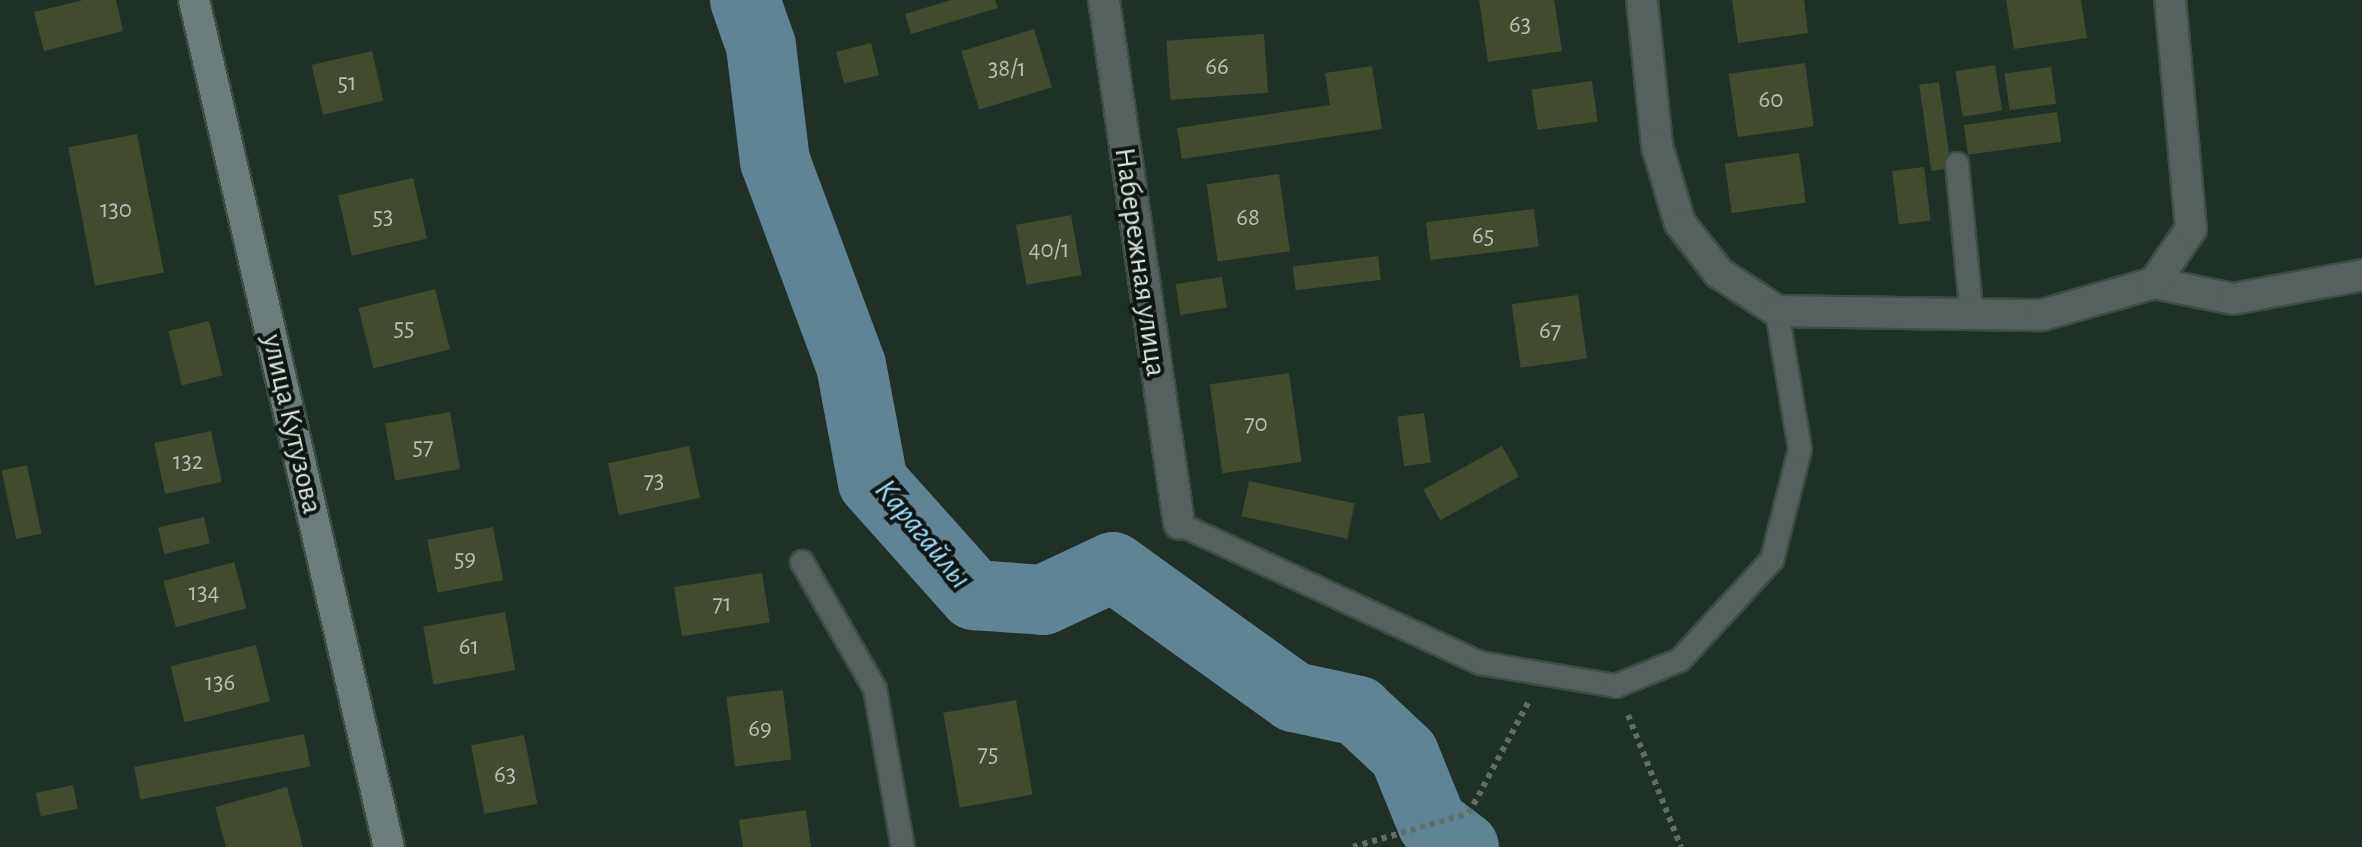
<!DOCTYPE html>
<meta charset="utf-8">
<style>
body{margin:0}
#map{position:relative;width:2362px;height:847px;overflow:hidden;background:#1f3026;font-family:"Alegreya Sans",sans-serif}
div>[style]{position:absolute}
.river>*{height:70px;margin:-35px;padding:0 35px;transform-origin:35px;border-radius:35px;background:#5f8493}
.building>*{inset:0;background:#424b2e;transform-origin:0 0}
.path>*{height:6px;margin-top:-3px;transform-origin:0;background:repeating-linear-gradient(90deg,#606f66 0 5px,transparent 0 10px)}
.roads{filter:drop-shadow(2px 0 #3d4d44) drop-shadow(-2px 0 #3d4d44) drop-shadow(0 2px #3d4d44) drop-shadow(0 -2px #3d4d44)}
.lane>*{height:22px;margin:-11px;padding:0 11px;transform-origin:11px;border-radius:11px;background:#55605f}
.street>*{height:30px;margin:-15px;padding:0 15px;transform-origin:15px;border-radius:15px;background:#55605f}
.secondary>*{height:30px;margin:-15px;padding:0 15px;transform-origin:15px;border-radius:15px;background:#6b7c7b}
span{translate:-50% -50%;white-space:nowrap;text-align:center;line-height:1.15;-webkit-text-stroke:8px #0f1612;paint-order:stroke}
.number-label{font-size:25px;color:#b6bfb3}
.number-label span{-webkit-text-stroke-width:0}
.street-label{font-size:30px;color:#dce6df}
.water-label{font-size:32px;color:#9de0fc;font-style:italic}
</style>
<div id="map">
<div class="river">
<div style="left:745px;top:0;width:49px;rotate:70.8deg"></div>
<div style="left:761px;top:46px;width:116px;rotate:83.1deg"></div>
<div style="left:775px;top:161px;width:218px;rotate:69.6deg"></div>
<div style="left:851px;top:365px;width:119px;rotate:79.4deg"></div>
<div style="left:873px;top:482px;width:152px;rotate:48.2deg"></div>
<div style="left:974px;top:595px;width:69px;rotate:4.1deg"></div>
<div style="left:1043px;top:600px;width:77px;rotate:-25.2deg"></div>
<div style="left:1113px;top:567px;width:223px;rotate:35.7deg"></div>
<div style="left:1294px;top:697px;width:66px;rotate:12.3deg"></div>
<div style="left:1358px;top:711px;width:63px;rotate:43.1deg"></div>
<div style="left:1404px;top:754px;width:74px;rotate:67.9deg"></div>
<div style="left:1432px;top:823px;width:40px;rotate:37deg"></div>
</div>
<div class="building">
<div style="clip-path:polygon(83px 0,116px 0,123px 31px,44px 51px,34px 12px)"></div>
<div style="clip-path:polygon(951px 0,995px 0,998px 8px,911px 34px,905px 14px)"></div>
<div style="clip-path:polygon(1479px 0,1554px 0,1562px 51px,1488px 62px)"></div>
<div style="clip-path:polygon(1732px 0,1804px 0,1808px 33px,1738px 43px)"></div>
<div style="clip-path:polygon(2006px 0,2081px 0,2087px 38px,2014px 49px)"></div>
<div style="left:1034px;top:29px;width:61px;height:76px;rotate:73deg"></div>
<div style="left:1264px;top:34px;width:59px;height:98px;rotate:86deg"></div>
<div style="left:871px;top:43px;width:33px;height:36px;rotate:76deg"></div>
<div style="left:372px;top:51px;width:51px;height:62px;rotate:77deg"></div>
<div style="left:1805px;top:63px;width:64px;height:77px;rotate:82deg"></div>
<div style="left:1995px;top:65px;width:46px;height:40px;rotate:81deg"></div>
<div style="clip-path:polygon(1372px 66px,1382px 129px,1182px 159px,1177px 128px,1330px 105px,1325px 73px)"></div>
<div style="left:2051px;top:67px;width:37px;height:47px;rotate:82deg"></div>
<div style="left:1592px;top:81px;width:41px;height:61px;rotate:82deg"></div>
<div style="left:1939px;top:82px;width:87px;height:20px;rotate:82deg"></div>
<div style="left:2057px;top:112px;width:30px;height:94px;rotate:82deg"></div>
<div style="left:137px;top:134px;width:141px;height:70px;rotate:79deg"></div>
<div style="left:1799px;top:153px;width:50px;height:75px;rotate:82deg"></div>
<div style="left:1924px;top:167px;width:54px;height:32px;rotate:83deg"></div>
<div style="left:1279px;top:174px;width:78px;height:73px;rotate:82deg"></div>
<div style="left:413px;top:178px;width:62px;height:77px;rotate:77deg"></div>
<div style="left:1534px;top:209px;width:38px;height:109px;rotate:83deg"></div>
<div style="left:1071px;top:215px;width:61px;height:56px;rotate:80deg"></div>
<div style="left:1378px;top:256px;width:24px;height:86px;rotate:83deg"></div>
<div style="left:1222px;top:277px;width:31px;height:47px;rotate:81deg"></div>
<div style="left:435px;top:289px;width:62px;height:79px;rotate:76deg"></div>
<div style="left:1578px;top:295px;width:64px;height:67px;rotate:82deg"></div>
<div style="left:209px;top:321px;width:56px;height:42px;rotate:76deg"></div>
<div style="left:1289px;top:373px;width:90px;height:80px;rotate:82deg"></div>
<div style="left:450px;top:412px;width:58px;height:66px;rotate:80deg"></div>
<div style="left:1424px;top:413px;width:50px;height:27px;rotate:82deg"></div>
<div style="left:211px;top:431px;width:52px;height:58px;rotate:78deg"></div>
<div style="left:689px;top:446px;width:53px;height:83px;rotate:78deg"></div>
<div style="left:1502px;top:446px;width:35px;height:90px;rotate:61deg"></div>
<div style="left:27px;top:465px;width:70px;height:26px;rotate:78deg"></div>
<div style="left:1249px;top:481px;width:108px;height:36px;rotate:12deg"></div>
<div style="left:204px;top:517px;width:27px;height:47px;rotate:77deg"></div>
<div style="left:493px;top:527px;width:54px;height:67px;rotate:79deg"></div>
<div style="left:234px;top:562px;width:48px;height:73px;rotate:75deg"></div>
<div style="left:762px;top:573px;width:50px;height:89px;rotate:81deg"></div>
<div style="left:505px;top:612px;width:59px;height:83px;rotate:80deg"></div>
<div style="left:256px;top:645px;width:58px;height:88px;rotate:76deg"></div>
<div style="left:783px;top:690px;width:70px;height:57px;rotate:83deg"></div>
<div style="left:1016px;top:700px;width:96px;height:74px;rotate:80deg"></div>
<div style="left:304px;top:734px;width:33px;height:173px;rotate:79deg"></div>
<div style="left:524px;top:735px;width:70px;height:54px;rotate:79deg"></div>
<div style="left:73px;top:785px;width:24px;height:38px;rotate:78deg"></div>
<div style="clip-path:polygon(287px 787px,303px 847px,226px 847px,215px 807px)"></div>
<div style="clip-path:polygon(806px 810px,811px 847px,743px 847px,739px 820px)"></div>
</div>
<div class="path">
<div style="left:1628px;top:715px;width:142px;rotate:68.1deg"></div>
<div style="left:1353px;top:847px;width:121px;rotate:-16.3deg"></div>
<div style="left:1469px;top:813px;width:127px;rotate:-61.8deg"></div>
</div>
<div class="roads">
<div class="lane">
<div style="left:1957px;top:164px;width:154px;rotate:84.4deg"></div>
<div style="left:1179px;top:524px;width:332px;rotate:24.8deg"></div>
<div style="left:1480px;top:663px;width:138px;rotate:9.6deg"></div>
<div style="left:1616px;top:686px;width:69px;rotate:-22.1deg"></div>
<div style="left:1680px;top:660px;width:136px;rotate:-47.4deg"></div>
<div style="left:1772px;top:560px;width:114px;rotate:-75.8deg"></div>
<div style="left:1800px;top:449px;width:140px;rotate:-99.5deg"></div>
<div style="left:802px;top:562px;width:146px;rotate:60.1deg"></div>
<div style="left:875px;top:689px;width:160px;rotate:80deg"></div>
</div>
<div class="street">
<div style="left:1104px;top:0;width:529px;rotate:81.85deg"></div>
<div style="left:1642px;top:0;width:147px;rotate:84.1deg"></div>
<div style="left:1657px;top:146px;width:80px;rotate:73.4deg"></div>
<div style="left:1680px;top:223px;width:63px;rotate:52deg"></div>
<div style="left:1719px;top:273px;width:69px;rotate:33.2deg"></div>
<div style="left:1777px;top:311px;width:265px;rotate:0.9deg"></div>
<div style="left:2042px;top:315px;width:116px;rotate:-15.9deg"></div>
<div style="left:2154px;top:283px;width:81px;rotate:11.4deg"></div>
<div style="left:2233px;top:299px;width:131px;rotate:-10.5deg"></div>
<div style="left:2154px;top:283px;width:65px;rotate:-55.6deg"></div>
<div style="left:2191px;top:229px;width:230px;rotate:-95.2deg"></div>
</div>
<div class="secondary">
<div style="left:194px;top:0;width:869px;rotate:77.04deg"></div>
</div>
</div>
<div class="number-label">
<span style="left:1520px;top:25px">63</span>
<span style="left:1217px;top:67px">66</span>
<span style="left:1007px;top:69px">38/1</span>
<span style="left:347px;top:83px">51</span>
<span style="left:1771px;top:100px">60</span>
<span style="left:116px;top:210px">130</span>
<span style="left:383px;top:217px">53</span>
<span style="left:1248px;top:218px">68</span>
<span style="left:1483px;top:236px">65</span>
<span style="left:1049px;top:250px">40/1</span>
<span style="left:404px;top:328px">55</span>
<span style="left:1550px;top:331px">67</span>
<span style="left:1256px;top:424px">70</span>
<span style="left:423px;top:447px">57</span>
<span style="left:188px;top:462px">132</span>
<span style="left:654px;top:481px">73</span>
<span style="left:465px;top:559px">59</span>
<span style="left:204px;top:593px">134</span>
<span style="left:722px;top:604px">71</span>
<span style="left:469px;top:647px">61</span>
<span style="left:220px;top:683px">136</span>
<span style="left:760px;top:729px">69</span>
<span style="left:988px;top:754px">75</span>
<span style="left:505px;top:775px">63</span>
</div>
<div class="street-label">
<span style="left:1140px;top:262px;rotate:82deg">Набережная улица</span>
<span style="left:292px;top:424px;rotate:77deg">улица Кутузова</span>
</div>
<div class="water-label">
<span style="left:923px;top:534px;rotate:50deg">Карагайлы</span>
</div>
</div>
